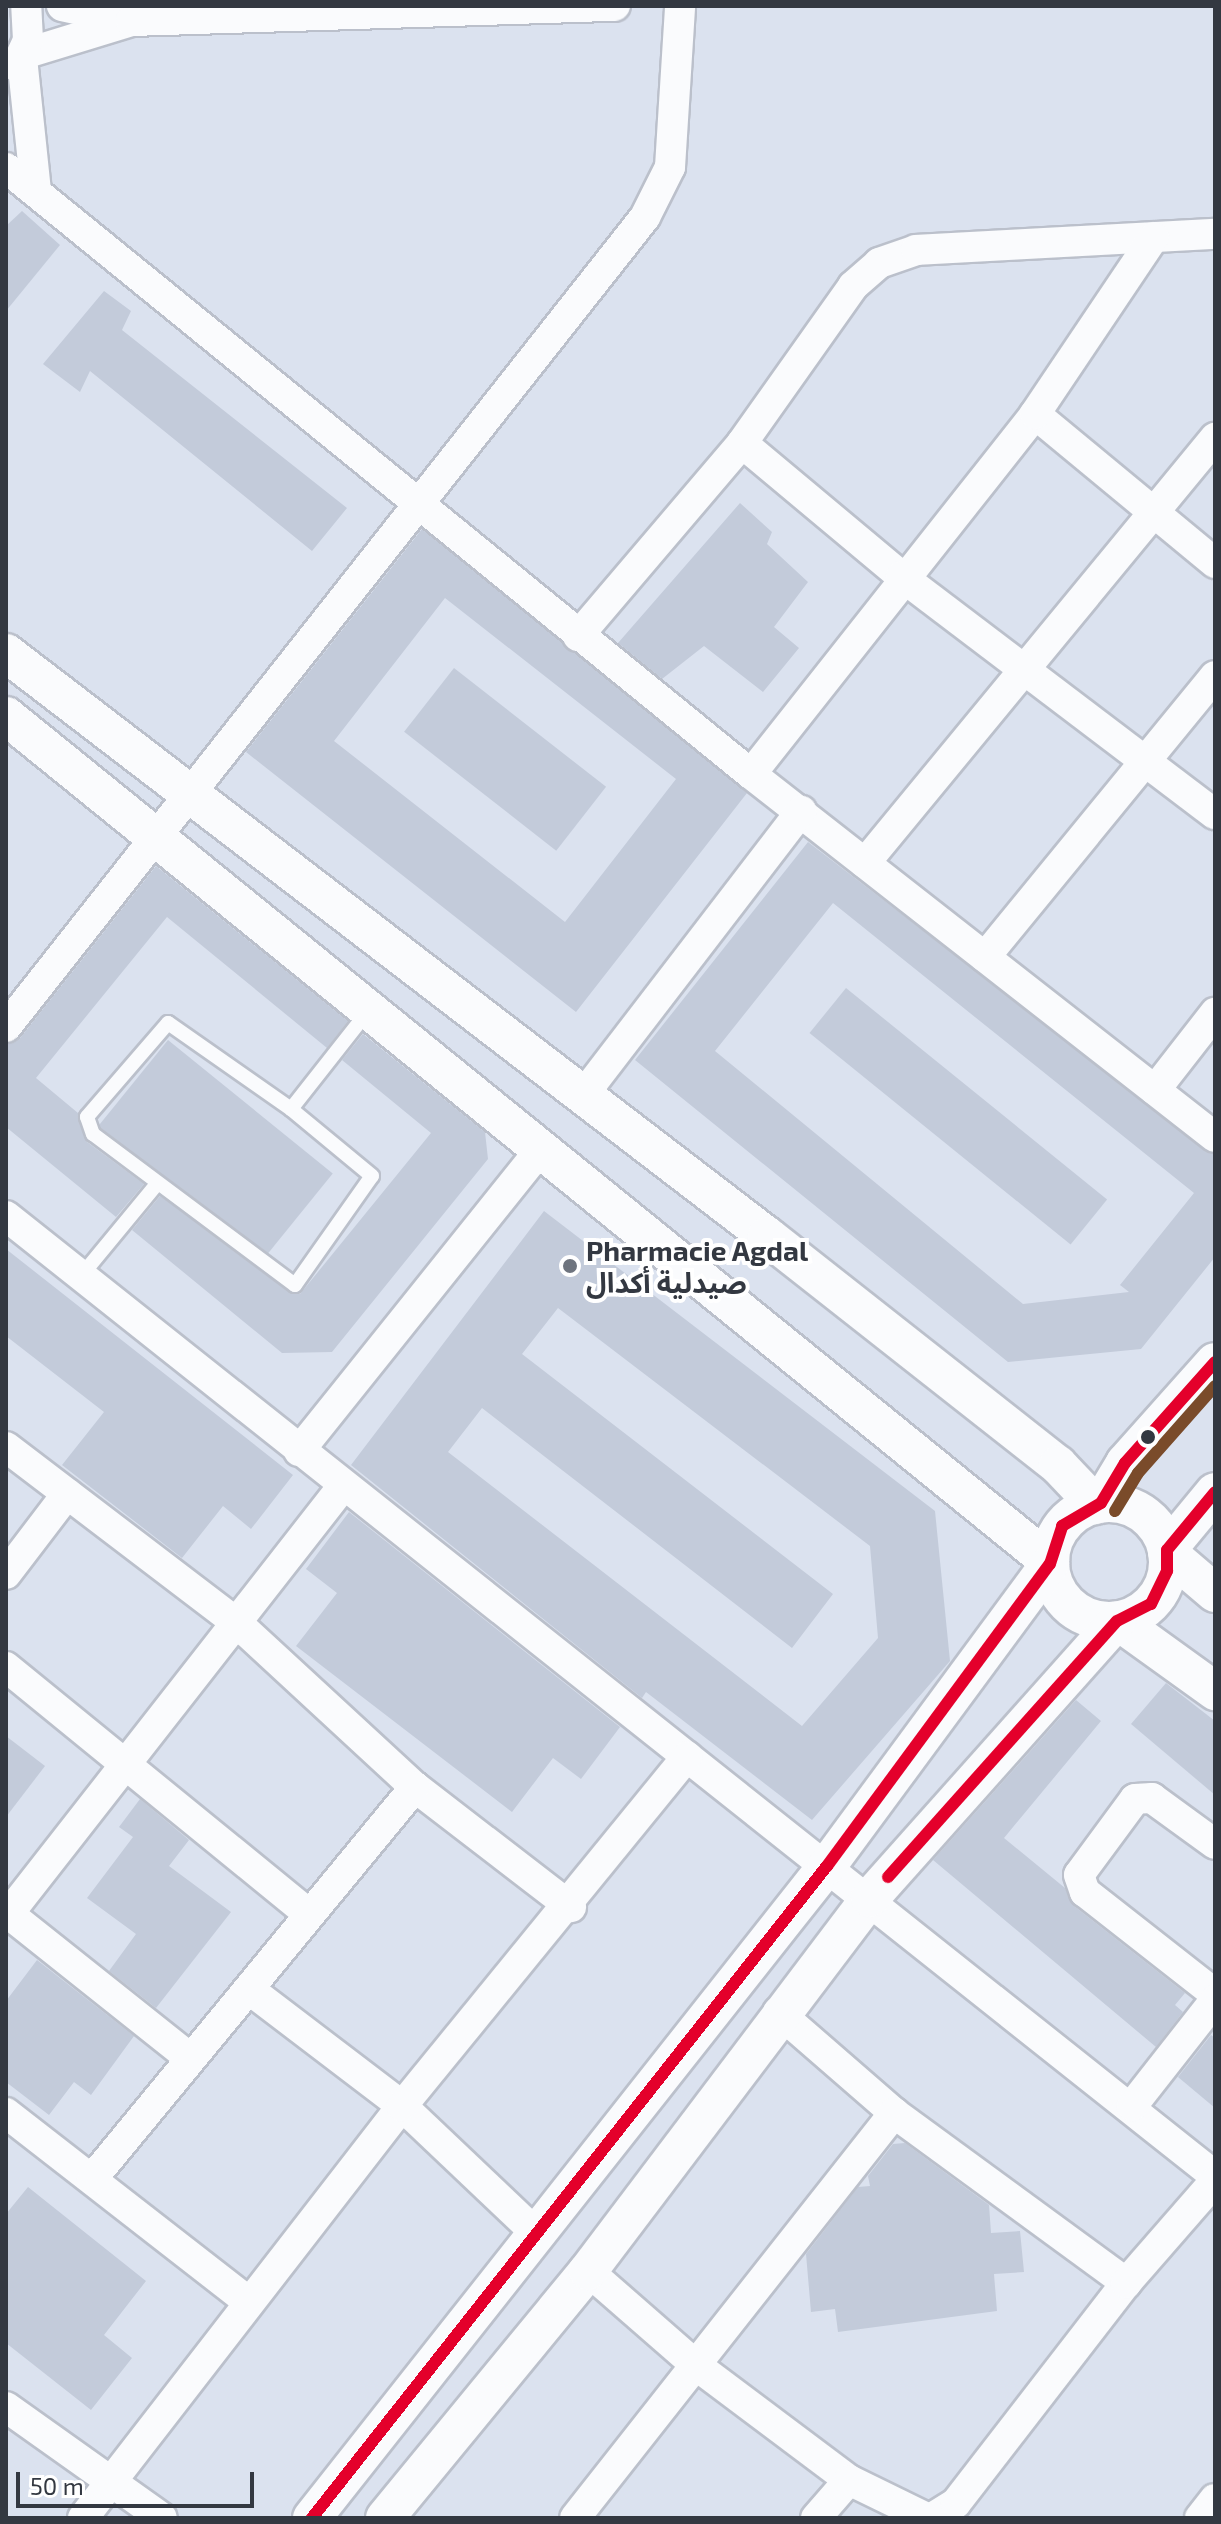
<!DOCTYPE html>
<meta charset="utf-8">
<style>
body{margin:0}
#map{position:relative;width:1221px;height:2524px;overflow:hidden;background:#dbe2ef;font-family:"Exo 2","Noto Sans Arabic",sans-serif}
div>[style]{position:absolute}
.building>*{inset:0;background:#c3cbda;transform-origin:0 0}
.roads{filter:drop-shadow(2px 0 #bbc0cb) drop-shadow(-2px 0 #bbc0cb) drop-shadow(0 2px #bbc0cb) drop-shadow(0 -2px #bbc0cb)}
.service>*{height:14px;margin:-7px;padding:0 7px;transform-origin:7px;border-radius:7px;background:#fafbfd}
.minor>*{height:30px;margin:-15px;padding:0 15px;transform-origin:15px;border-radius:15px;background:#fafbfd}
.tertiary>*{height:38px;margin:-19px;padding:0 19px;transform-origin:19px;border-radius:19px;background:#fafbfd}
.tertiary>.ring{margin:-19px;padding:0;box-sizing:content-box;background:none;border:38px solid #fafbfd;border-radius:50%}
.bus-1>*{height:12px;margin:-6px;padding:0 6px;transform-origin:6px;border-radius:6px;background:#e4002b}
.bus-2>*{height:12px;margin:-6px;padding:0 6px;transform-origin:6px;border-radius:6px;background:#7a4b2a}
.dots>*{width:22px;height:22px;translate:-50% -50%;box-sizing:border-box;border:4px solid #fff;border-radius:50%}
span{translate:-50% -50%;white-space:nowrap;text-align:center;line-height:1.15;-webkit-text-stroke:8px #fff;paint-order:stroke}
.poi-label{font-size:28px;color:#333841;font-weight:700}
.left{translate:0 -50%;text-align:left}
.frame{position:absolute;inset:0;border:8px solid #333841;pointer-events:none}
.scale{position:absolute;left:16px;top:2472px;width:238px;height:36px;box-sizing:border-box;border:4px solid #333841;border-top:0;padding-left:10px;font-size:24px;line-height:28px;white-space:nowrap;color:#333841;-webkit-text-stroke:6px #fff;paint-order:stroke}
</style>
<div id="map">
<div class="building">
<div style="clip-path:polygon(22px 211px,60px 245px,6px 311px,6px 226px)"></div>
<div style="clip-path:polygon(104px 291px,131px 311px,122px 330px,347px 508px,312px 551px,90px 371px,80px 392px,43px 364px)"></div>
<div style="clip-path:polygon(740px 503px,772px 532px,767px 544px,808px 582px,774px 627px,799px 648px,763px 692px,704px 646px,662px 679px,618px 643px)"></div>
<div style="clip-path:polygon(evenodd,422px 529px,747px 793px,576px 1012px,246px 752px,422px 529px,445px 598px,676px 779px,565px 922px,334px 741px,445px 598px)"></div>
<div style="left:454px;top:668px;width:193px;height:81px;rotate:38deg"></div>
<div style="clip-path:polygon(evenodd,808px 842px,1215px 1155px,1215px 1257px,1141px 1349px,1008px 1362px,635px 1060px,808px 842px,833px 903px,1194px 1193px,1120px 1285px,1129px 1292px,1023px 1304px,715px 1051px,833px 903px)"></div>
<div style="clip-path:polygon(156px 866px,348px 1021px,327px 1048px,167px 917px,36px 1078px,78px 1113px,87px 1142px,144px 1184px,116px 1217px,6px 1127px,6px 1045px,20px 1038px)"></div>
<div style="left:846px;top:988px;width:336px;height:58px;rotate:39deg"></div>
<div style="clip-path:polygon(363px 1034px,485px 1132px,488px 1159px,332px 1352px,282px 1353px,132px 1230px,160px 1196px,300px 1294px,431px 1133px,342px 1060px)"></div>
<div style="left:168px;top:1040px;width:212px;height:111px;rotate:39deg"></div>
<div style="clip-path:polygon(evenodd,544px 1211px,935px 1511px,950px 1661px,812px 1820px,646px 1692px,642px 1698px,351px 1465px,544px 1211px,558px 1308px,870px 1546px,878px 1638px,802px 1726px,448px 1452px,482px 1408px,792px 1648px,833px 1594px,522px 1354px,558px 1308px)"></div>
<div style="clip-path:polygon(6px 1249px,293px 1475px,251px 1529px,223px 1506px,182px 1558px,62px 1465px,104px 1412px,6px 1336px)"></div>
<div style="clip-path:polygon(349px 1512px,620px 1727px,581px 1779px,553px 1758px,512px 1812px,296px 1646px,337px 1593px,306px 1569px)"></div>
<div style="clip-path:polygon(1166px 1683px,1215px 1721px,1215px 1795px,1131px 1724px)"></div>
<div style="clip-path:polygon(1076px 1700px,1101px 1721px,1004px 1838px,1065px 1888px,1074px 1906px,1185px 1993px,1175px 2005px,1183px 2012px,1156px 2047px,933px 1860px)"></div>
<div style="clip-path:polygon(6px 1736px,45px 1766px,6px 1817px)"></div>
<div style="clip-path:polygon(140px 1799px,189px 1840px,169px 1866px,231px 1912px,156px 2008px,109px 1971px,136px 1934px,87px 1898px,133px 1837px,119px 1827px)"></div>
<div style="clip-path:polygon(37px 1960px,134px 2036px,91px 2095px,74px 2082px,49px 2115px,6px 2082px,6px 2001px)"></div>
<div style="clip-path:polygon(1211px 2035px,1215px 2038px,1215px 2108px,1178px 2077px)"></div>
<div style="clip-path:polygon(905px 2143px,989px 2205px,991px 2233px,1020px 2231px,1024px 2272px,994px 2274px,997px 2311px,838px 2332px,835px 2309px,811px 2312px,806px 2254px,858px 2187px,870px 2186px,868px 2176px,893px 2144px)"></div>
<div style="clip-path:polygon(28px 2187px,146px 2281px,104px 2335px,132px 2358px,91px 2410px,6px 2343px,6px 2214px)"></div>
</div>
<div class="roads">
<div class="service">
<div style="left:291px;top:1109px;width:150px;rotate:-145deg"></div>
<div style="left:168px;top:1023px;width:124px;rotate:130.8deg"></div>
<div style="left:87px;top:1117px;width:18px;rotate:71deg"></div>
<div style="left:93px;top:1134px;width:252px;rotate:36.8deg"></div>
<div style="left:295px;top:1285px;width:133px;rotate:-54.8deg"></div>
<div style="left:372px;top:1176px;width:105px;rotate:-140.4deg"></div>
<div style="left:291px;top:1109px;width:126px;rotate:-51.8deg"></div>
<div style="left:81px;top:1276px;width:118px;rotate:-50.5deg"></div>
</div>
<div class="minor">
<div style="left:62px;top:6px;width:60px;rotate:12.4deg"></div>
<div style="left:24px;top:54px;width:112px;rotate:-17.1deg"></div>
<div style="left:131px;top:21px;width:484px;rotate:-1.8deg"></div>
<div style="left:22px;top:58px;width:135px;rotate:84deg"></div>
<div style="left:16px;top:66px;width:29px;rotate:-65deg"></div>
<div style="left:28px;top:40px;width:34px;rotate:-93deg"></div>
<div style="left:6px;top:168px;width:960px;rotate:39.13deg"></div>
<div style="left:751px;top:774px;width:589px;rotate:38.04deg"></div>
<div style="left:1035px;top:414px;width:234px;rotate:39.6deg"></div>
<div style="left:742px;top:443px;width:207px;rotate:39.9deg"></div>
<div style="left:901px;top:576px;width:394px;rotate:37.2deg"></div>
<div style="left:578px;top:636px;width:253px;rotate:-49.6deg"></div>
<div style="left:742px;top:443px;width:192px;rotate:-54.7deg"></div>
<div style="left:853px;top:286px;width:35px;rotate:-41deg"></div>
<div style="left:879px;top:263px;width:39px;rotate:-19deg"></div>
<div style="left:916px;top:250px;width:299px;rotate:-3.1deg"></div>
<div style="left:751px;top:774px;width:459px;rotate:-51.7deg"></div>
<div style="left:1035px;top:414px;width:213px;rotate:-56.1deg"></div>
<div style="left:865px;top:863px;width:551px;rotate:-50.53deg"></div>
<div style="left:985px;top:957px;width:363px;rotate:-50.7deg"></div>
<div style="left:6px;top:1027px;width:1032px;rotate:-51.73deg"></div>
<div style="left:645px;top:217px;width:56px;rotate:-63.4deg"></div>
<div style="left:670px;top:167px;width:161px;rotate:-86.4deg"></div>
<div style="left:1155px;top:1090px;width:98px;rotate:-52.1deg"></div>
<div style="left:584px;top:1094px;width:357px;rotate:-52.5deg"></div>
<div style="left:6px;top:1216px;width:1544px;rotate:38.45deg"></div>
<div style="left:6px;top:1447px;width:290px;rotate:37.3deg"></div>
<div style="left:237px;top:1623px;width:242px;rotate:42.7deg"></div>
<div style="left:415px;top:1787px;width:197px;rotate:37.6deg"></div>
<div style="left:299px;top:1451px;width:387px;rotate:-51.3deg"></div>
<div style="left:6px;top:1574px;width:101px;rotate:-52.7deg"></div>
<div style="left:6px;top:1667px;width:387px;rotate:39.2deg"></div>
<div style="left:1215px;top:1844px;width:78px;rotate:-143.9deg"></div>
<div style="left:1152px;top:1798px;width:17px;rotate:177deg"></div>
<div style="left:1135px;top:1799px;width:94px;rotate:126.4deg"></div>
<div style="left:1079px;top:1875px;width:18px;rotate:71deg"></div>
<div style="left:1085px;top:1892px;width:165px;rotate:38.1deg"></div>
<div style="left:9px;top:1914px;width:230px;rotate:38.5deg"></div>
<div style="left:6px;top:1917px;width:547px;rotate:-51.98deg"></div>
<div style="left:250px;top:1990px;width:191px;rotate:37.3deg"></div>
<div style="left:402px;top:2106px;width:185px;rotate:43.5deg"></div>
<div style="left:778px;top:2012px;width:154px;rotate:41deg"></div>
<div style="left:894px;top:2113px;width:288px;rotate:36.2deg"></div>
<div style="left:1132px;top:2106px;width:135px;rotate:-51.9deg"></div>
<div style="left:6px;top:2113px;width:308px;rotate:37.9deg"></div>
<div style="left:92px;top:2179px;width:508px;rotate:-50.51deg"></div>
<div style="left:588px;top:2271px;width:145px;rotate:41.1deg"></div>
<div style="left:697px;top:2366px;width:190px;rotate:36.9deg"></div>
<div style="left:6px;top:2407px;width:191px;rotate:35.4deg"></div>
<div style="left:83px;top:2518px;width:521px;rotate:-52.25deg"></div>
<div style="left:402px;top:2106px;width:451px;rotate:-50.8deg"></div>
<div style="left:575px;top:2518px;width:516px;rotate:-51.77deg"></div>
<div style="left:816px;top:2518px;width:50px;rotate:-49deg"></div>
<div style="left:849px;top:2480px;width:87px;rotate:26deg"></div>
<div style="left:932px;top:2518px;width:28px;rotate:-32deg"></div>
<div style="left:956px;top:2503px;width:278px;rotate:-52.3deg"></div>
<div style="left:1126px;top:2283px;width:135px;rotate:-48.9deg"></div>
<div style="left:1200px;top:2518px;width:24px;rotate:-52deg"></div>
</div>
<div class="tertiary">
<div style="left:6px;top:653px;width:959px;rotate:37.46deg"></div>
<div style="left:767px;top:1236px;width:370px;rotate:38.2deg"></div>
<div style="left:1058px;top:1465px;width:55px;rotate:46.5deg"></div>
<div style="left:6px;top:716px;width:1344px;rotate:39.02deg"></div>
<div style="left:1101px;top:1503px;width:47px;rotate:-59deg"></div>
<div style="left:1125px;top:1463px;width:135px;rotate:-48.3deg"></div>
<div class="ring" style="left:1050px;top:1503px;width:80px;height:80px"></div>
<div style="left:1167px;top:1550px;width:75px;rotate:-50.4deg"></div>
<div style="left:1167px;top:1552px;width:63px;rotate:40.5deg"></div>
<div style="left:1118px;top:1621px;width:120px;rotate:35.8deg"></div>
<div style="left:312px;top:2518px;width:831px;rotate:-51.7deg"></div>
<div style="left:827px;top:1866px;width:375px;rotate:-53.6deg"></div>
<div style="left:385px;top:2518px;width:320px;rotate:-50.6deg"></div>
<div style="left:588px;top:2271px;width:468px;rotate:-52.9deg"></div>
<div style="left:870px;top:1898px;width:371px;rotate:-48.3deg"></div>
</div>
</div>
<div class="bus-1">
<div style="left:888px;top:1877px;width:343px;rotate:-48.2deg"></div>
<div style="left:1117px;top:1621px;width:38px;rotate:-27deg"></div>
<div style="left:1151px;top:1604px;width:37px;rotate:-64deg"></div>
<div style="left:1167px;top:1571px;width:21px;rotate:-90deg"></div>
<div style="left:1167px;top:1550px;width:75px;rotate:-50.4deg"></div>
<div style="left:312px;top:2518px;width:831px;rotate:-51.7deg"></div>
<div style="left:827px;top:1866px;width:375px;rotate:-53.6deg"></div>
<div style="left:1050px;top:1564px;width:40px;rotate:-72deg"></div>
<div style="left:1062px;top:1526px;width:45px;rotate:-30.5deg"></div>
<div style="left:1101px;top:1503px;width:47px;rotate:-59deg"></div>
<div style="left:1125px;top:1463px;width:135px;rotate:-48.3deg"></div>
</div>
<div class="bus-2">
<div style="left:1115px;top:1511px;width:44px;rotate:-58.8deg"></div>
<div style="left:1138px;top:1473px;width:116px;rotate:-48.5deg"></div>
</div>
<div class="dots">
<div style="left:570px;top:1266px;background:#6e747e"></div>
<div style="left:1148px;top:1437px;background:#333841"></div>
</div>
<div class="poi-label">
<span class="left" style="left:586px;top:1266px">Pharmacie Agdal<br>صيدلية أكدال</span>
</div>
<div class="frame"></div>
<div class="scale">50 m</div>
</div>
